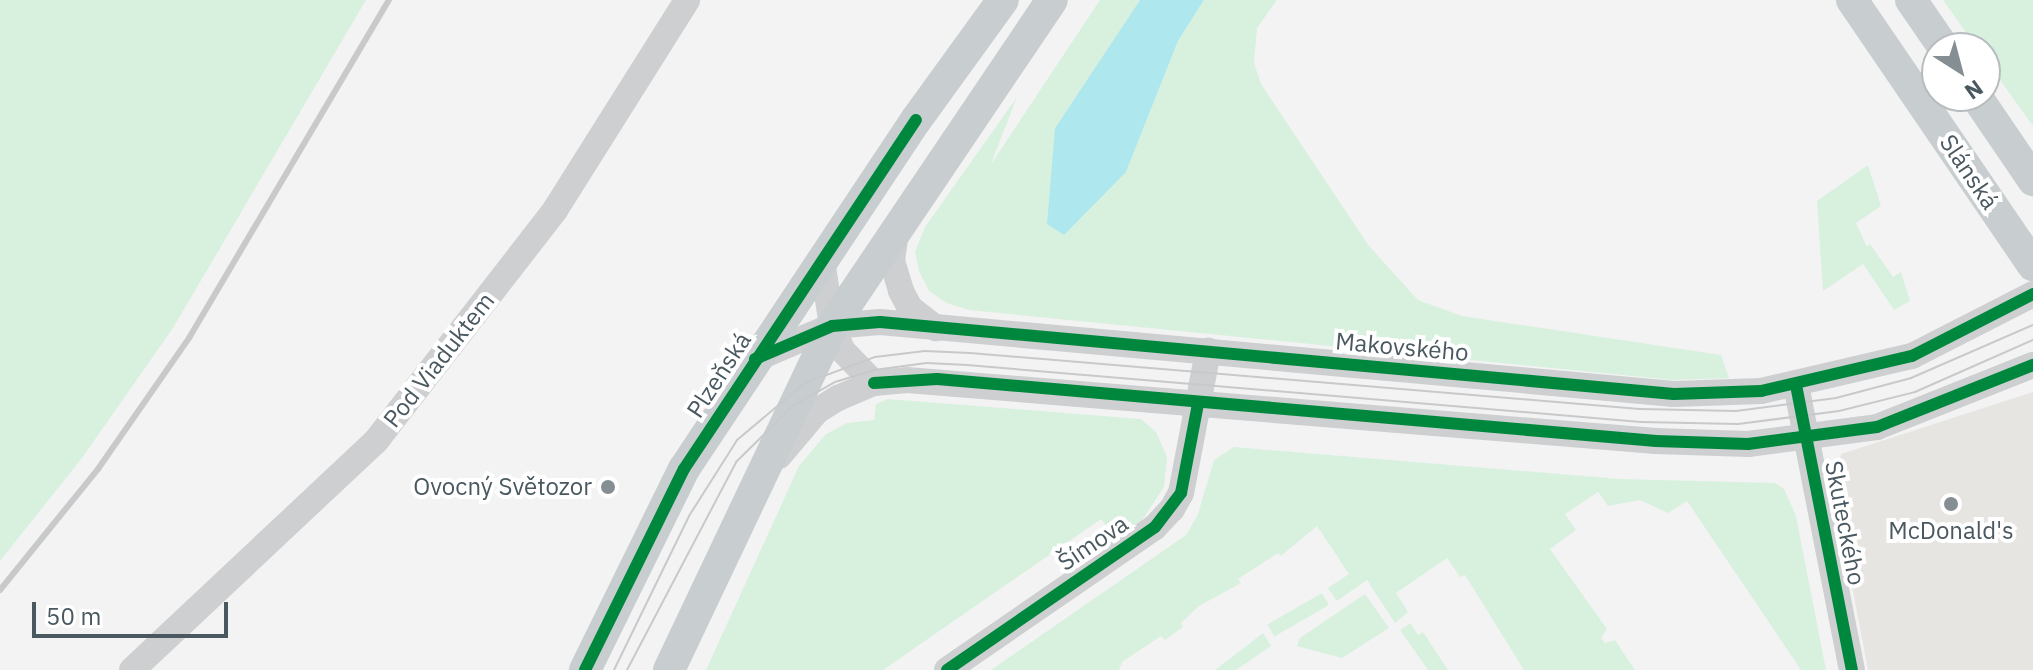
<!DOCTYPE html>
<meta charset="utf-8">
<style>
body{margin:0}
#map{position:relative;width:2033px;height:670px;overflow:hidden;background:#f3f3f3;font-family:"IBM Plex Sans",sans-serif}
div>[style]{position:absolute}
.commercial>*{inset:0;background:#e7e5e2}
.green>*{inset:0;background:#d8f1df;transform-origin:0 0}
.water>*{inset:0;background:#aee8ee}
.minor>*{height:26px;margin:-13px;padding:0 13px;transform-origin:13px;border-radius:13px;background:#cdcfd1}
.major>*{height:32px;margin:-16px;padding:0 16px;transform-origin:16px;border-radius:16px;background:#c8cdd0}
.tram>*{height:2px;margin:-1px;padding:0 1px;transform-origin:1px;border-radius:1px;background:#c8c9cb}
.rail>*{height:6px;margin:-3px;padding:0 3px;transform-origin:3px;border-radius:3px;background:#c8c9cb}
.cycleway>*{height:12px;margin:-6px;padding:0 6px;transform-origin:6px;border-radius:6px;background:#00873e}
.dots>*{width:22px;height:22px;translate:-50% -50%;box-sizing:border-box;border:4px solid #fff;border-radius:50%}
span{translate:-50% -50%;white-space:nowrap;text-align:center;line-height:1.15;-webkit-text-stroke:8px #fff;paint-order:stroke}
.street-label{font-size:24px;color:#4a5860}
.poi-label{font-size:24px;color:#4a5860}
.right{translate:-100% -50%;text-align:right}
.north{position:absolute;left:1921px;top:32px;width:80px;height:80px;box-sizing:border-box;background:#fff;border:2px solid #b7bcbf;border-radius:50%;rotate:144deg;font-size:22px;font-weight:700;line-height:32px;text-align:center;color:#4a5860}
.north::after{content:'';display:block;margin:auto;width:28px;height:36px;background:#858e93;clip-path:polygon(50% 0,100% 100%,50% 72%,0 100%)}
.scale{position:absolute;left:32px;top:602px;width:196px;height:36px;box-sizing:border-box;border:4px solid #4a5860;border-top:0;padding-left:10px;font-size:24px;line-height:28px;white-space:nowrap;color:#4a5860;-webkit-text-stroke:6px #fff;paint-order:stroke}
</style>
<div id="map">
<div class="commercial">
<div style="clip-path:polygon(2033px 392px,2033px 670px,1868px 670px,1834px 492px,1841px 454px)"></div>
</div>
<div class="green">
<div style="clip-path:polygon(0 0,366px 0,173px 328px,82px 458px,0 561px)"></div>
<div style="clip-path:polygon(1100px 0,1140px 0,1055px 128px,1126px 172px,1178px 41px,1204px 0,1277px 0,1257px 28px,1254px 63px,1261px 84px,1369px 246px,1418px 300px,1462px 316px,1721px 355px,1729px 378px,1673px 380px,969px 310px,947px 303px,929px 291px,919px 271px,915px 252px,925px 227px,1017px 97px,991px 164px)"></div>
<div style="clip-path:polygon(1943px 0,2033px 0,2033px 126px,1985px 59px,1985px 48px,1977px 48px)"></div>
<div style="clip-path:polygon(1868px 165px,1881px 206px,1856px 223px,1867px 247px,1870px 244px,1893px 277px,1901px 272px,1910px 301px,1894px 310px,1863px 264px,1823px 291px,1817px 201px)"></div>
<div style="clip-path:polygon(888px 399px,1141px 419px,1156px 432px,1167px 457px,1164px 487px,1143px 519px,1115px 537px,1101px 519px,883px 670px,706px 670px,799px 466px,826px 434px,847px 423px,874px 420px,876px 404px)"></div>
<div style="clip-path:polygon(1234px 447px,1620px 479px,1775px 483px,1784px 489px,1796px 516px,1826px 670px,1801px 670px,1687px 501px,1668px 513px,1640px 500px,1608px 506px,1598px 492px,1565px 514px,1576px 530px,1550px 549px,1607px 629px,1601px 638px,1605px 643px,1615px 640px,1635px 670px,1524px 670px,1465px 575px,1460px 577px,1447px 558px,1396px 593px,1408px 612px,1395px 623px,1367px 580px,1337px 601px,1328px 588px,1349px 574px,1317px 526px,1281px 556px,1278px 553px,1238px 579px,1241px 583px,1199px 606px,1181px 623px,1183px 627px,1165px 640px,1161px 636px,1122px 662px,1119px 670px,991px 670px,1186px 535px,1198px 514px,1214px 460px)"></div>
<div style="left:1322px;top:593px;width:14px;height:63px;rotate:60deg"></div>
<div style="clip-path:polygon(1365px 594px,1389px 628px,1342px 658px,1297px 646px,1300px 638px)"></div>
<div style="clip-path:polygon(1410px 623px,1418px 635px,1423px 632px,1448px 670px,1428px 670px,1400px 630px)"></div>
<div style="clip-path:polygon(1263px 633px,1271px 646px,1236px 670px,1215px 670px)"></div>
</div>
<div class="water">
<div style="clip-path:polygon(1140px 0,1204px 0,1178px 41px,1126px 172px,1064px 235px,1047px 224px,1055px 128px)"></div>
</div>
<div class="minor">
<div style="left:896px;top:232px;width:29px;rotate:98deg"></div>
<div style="left:892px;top:261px;width:31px;rotate:73deg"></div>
<div style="left:901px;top:291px;width:19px;rotate:62deg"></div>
<div style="left:910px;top:308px;width:33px;rotate:38deg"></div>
<div style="left:822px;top:260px;width:67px;rotate:81.4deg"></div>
<div style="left:832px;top:326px;width:26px;rotate:67deg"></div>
<div style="left:842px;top:350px;width:46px;rotate:45.9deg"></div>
<div style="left:755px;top:359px;width:84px;rotate:-23.2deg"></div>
<div style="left:832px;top:326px;width:48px;rotate:-4.8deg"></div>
<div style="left:880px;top:322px;width:797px;rotate:5.18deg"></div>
<div style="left:1674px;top:394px;width:87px;rotate:-2deg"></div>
<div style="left:1761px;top:391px;width:155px;rotate:-13.1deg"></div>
<div style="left:1912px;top:356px;width:136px;rotate:-27.1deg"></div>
<div style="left:1796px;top:385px;width:290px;rotate:78.9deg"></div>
<div style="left:779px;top:456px;width:59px;rotate:-49.8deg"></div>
<div style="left:817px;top:411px;width:25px;rotate:-32deg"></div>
<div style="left:838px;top:398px;width:39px;rotate:-23deg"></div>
<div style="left:874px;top:383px;width:33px;rotate:-5deg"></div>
<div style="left:907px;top:380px;width:751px;rotate:4.66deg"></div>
<div style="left:1656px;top:441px;width:92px;rotate:1.9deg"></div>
<div style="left:1748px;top:444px;width:130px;rotate:-7.5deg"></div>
<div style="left:1877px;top:427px;width:168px;rotate:-21.7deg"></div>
<div style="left:132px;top:670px;width:335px;rotate:-43.2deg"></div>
<div style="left:376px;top:441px;width:292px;rotate:-52.2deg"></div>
<div style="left:555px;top:210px;width:248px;rotate:-57.8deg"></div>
<div style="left:947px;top:670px;width:252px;rotate:-34.5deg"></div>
<div style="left:1155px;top:527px;width:25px;rotate:-47deg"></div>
<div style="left:1172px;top:509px;width:18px;rotate:-61deg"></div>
<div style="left:1181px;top:493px;width:145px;rotate:-79.2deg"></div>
</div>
<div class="major">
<div style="left:1852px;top:0;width:321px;rotate:55.7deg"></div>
<div style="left:1911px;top:0;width:58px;rotate:55.5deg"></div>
<div style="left:1976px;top:96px;width:102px;rotate:55.8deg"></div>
<div style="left:585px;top:670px;width:224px;rotate:-63.8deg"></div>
<div style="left:684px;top:469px;width:419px;rotate:-56.4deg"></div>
<div style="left:916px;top:120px;width:148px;rotate:-54.1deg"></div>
<div style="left:669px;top:670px;width:381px;rotate:-64.6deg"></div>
<div style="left:832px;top:326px;width:393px;rotate:-56deg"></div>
</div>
<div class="tram">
<div style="left:614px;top:670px;width:171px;rotate:-64deg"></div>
<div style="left:689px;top:516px;width:90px;rotate:-57.7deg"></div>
<div style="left:737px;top:440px;width:89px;rotate:-40deg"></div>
<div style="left:805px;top:383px;width:75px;rotate:-20.4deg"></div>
<div style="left:875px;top:357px;width:50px;rotate:-6.8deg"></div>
<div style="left:925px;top:351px;width:45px;rotate:2.5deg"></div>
<div style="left:970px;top:353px;width:672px;rotate:4.78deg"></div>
<div style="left:1640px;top:409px;width:96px;rotate:1.2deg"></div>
<div style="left:1736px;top:411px;width:101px;rotate:-7.4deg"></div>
<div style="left:1836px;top:398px;width:78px;rotate:-14.9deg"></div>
<div style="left:1911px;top:378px;width:133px;rotate:-23.5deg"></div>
<div style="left:627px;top:670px;width:235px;rotate:-62.3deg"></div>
<div style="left:736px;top:462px;width:80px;rotate:-44.5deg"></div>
<div style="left:793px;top:406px;width:48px;rotate:-29.7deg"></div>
<div style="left:835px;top:382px;width:41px;rotate:-17.1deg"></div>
<div style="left:874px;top:370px;width:53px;rotate:-7.5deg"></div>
<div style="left:927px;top:363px;width:40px;rotate:2.9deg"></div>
<div style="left:967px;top:365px;width:676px;rotate:4.83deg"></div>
<div style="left:1641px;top:422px;width:97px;rotate:1.2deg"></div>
<div style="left:1738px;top:424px;width:102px;rotate:-7.3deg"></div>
<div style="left:1839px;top:411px;width:78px;rotate:-14deg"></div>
<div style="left:1915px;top:392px;width:129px;rotate:-23.8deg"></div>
</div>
<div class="rail">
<div style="left:0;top:590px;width:156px;rotate:-51deg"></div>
<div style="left:98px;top:469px;width:160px;rotate:-55.2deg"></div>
<div style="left:189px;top:338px;width:393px;rotate:-59.4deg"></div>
</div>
<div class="cycleway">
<div style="left:755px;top:359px;width:84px;rotate:-23.2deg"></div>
<div style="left:832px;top:326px;width:48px;rotate:-4.8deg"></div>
<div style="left:880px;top:322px;width:797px;rotate:5.18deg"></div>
<div style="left:1674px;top:394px;width:87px;rotate:-2deg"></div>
<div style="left:1761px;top:391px;width:155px;rotate:-13.1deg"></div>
<div style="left:1912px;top:356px;width:136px;rotate:-27.1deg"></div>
<div style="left:874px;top:383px;width:63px;rotate:-3.6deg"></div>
<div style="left:937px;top:379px;width:722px;rotate:4.93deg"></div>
<div style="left:1656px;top:441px;width:92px;rotate:1.9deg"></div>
<div style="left:1748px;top:444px;width:130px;rotate:-7.5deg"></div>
<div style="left:1877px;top:427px;width:168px;rotate:-21.7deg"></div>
<div style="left:1796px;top:385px;width:290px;rotate:78.9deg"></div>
<div style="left:585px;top:670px;width:224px;rotate:-63.8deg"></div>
<div style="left:684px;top:469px;width:419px;rotate:-56.4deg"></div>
<div style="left:947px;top:670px;width:252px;rotate:-34.5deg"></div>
<div style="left:1155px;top:527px;width:43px;rotate:-52.6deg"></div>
<div style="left:1181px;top:493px;width:91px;rotate:-79.2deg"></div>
</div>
<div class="dots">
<div style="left:608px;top:487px;background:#858e93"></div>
<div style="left:1951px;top:504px;background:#858e93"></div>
</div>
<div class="street-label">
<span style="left:1969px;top:172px;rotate:56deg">Slánská</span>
<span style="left:1402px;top:347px;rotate:5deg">Makovského</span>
<span style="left:439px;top:360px;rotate:-52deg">Pod Viaduktem</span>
<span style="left:719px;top:375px;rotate:-57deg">Plzeňská</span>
<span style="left:1845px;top:523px;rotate:79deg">Skuteckého</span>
<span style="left:1093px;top:543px;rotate:-34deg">Šímova</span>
</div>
<div class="poi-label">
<span class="right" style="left:592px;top:487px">Ovocný Světozor</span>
<span style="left:1951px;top:531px">McDonald's</span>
</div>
<div class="north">N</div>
<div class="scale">50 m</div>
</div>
